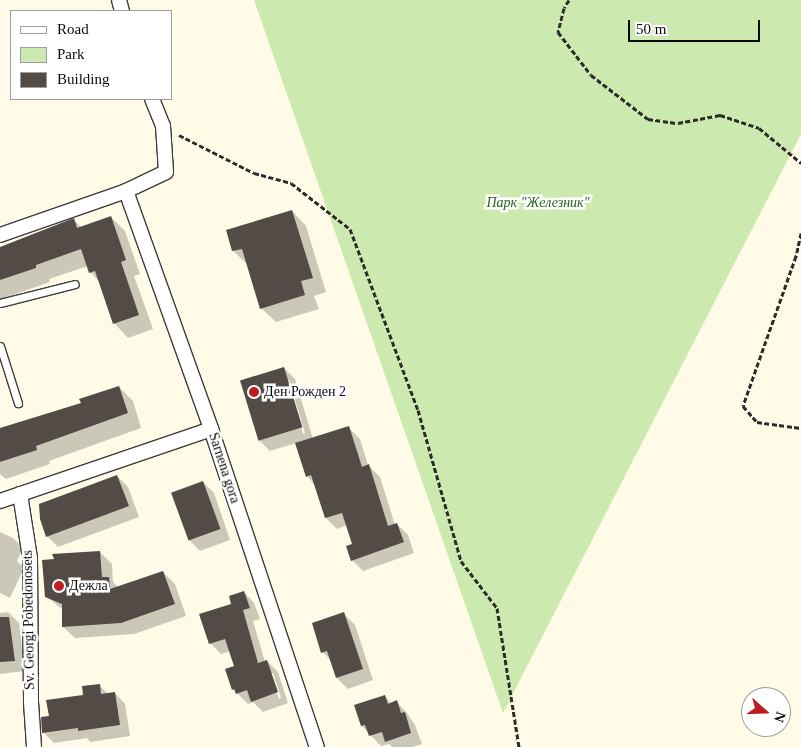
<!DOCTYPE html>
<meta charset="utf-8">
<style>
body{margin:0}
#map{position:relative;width:801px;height:747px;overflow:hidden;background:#fffbe6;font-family:Georgia,serif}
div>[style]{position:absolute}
.green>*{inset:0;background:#cceaaf}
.shadow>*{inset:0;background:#0003}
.building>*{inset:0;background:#534b46;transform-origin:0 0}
.path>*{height:3px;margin-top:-1.5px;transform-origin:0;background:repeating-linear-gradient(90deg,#2c2c2c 0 5px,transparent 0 7.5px)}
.roads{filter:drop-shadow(1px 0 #3d3d3d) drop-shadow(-1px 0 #3d3d3d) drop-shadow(0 1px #3d3d3d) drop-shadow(0 -1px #3d3d3d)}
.lane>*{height:7px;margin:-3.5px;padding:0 3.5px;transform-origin:3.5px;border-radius:3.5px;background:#fff}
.street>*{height:14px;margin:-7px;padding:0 7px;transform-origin:7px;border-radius:7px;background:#fff}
.dots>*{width:14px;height:14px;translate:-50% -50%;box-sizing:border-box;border:2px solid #fff;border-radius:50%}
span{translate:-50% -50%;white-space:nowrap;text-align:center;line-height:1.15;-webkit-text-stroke:5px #fff;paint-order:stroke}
.park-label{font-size:14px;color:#266319;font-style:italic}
.poi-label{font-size:14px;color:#0a0a0a}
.left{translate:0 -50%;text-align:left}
.street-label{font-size:14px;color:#0a0a0a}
.legend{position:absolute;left:10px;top:10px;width:162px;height:90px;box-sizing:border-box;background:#fff;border:1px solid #9d9d9d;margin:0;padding:6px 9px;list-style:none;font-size:15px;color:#0a0a0a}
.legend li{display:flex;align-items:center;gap:10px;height:25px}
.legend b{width:25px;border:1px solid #9d9d9d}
.north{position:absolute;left:741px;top:687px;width:50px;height:50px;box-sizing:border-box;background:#fff;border:1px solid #9d9d9d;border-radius:50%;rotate:110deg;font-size:14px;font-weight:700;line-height:20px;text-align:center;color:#0a0a0a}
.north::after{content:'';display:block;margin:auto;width:18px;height:22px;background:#be1d20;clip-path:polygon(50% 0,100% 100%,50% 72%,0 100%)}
.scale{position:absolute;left:628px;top:20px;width:132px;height:22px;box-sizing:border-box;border:2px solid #0a0a0a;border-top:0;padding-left:6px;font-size:15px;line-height:18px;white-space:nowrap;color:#0a0a0a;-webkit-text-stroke:4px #fff;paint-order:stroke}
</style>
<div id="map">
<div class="green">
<div style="clip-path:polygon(254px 0,801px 0,801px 134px,503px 713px)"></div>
</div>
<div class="shadow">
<div style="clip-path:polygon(292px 211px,306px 226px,326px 292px,314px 296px,319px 309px,276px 322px,261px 308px,248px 265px,233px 251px,227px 231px)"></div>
<div style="clip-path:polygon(111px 217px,125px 231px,140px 274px,134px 276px,153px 329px,128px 338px,114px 323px,100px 282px,90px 272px,88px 266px,49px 279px,50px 282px,7px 297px,8px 300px,0 303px,0 248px,74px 220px,81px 227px)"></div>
<div style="clip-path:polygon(evenodd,284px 368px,295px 379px,313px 439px,349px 428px,360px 439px,368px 465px,380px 477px,395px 525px,397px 524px,408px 535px,414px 553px,363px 571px,352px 560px,354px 545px,347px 525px,337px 529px,326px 518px,315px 485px,307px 476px,296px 443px,270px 451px,259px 440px,284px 368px,287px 380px,289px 380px,305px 433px,303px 434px,287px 380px)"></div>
<div style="clip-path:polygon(119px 387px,133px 401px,141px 428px,49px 461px,50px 464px,6px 479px,0 474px,0 430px,83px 404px)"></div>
<div style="clip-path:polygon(117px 476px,128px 487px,139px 517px,58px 547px,47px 536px)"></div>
<div style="clip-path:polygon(203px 482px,214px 493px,230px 540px,200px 551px,189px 540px)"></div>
<div style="clip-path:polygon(0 532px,13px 538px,23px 548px,17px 561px,24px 568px,10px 598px,0 593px)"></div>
<div style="clip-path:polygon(100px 552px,112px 564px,113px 582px,119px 588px,163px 572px,175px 584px,186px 616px,134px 634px,75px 638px,63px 627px,63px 610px,46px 596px)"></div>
<div style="clip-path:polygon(evenodd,244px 592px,254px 603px,260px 619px,253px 621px,265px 662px,267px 661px,278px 672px,288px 703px,263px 712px,253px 702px,248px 704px,233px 689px,235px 667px,230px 651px,221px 654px,210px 643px,233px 604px,244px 592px,270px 673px,273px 673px,281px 698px,279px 699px,270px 673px)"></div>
<div style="clip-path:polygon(8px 612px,19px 623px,25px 671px,0 674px,0 613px)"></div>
<div style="clip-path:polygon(344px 614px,355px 625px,373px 680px,348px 689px,337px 678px,332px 662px,323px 652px)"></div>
<div style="clip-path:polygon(99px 685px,108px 694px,115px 693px,125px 704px,130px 736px,90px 742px,87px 738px,54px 743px,43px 732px,50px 717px)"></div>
<div style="clip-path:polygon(385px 696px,392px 704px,397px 702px,407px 713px,415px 725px,422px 744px,412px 747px,392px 747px,389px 744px,381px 746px,362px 726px)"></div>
</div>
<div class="building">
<div style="clip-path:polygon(292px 210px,313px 278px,301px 281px,305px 295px,260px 309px,242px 249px,232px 251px,226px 230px)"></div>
<div style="clip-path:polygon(111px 216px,126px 260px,121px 262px,139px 315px,113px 324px,95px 271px,89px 273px,81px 249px,36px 265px,36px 268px,0 280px,0 247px,74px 218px,77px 228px)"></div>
<div style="left:284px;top:367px;width:63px;height:46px;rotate:73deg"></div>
<div style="clip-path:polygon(119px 386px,128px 413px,36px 446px,37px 450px,0 462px,0 428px,81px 403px,79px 399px)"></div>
<div style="clip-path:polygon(349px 426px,362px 467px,369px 464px,388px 526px,397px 523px,404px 542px,351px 561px,346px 546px,352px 544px,342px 513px,325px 518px,311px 475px,306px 477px,295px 443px)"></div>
<div style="clip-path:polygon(117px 475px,129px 506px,46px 537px,40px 519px,39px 504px)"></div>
<div style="left:203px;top:481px;width:51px;height:34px;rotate:70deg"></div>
<div style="clip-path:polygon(100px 551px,102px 577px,109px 577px,110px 589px,163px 571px,175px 604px,121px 623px,62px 627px,62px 604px,45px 597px,42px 560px,54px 559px,52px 554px)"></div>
<div style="clip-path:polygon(244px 591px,250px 608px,243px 610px,258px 663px,267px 660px,278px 692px,251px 702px,247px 690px,236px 694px,234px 689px,232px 690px,225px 669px,234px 666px,225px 639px,209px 644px,199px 614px,231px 604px,229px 596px)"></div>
<div style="clip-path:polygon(344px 612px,363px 669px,336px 678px,327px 651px,321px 653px,312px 623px)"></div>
<div style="clip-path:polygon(0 617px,9px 617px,15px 661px,0 662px)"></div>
<div style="clip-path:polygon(100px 684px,101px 694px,115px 692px,120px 725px,78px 731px,78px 728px,42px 733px,41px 717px,49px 716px,46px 700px,83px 695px,82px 686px)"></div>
<div style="clip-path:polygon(385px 695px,388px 704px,397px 700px,401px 713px,405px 712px,411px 733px,385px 742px,382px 732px,369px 736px,365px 725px,361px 726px,354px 705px)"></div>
</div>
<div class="path">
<div style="left:569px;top:0;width:9px;rotate:122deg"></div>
<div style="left:564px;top:8px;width:25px;rotate:104deg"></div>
<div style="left:558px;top:32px;width:54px;rotate:52.5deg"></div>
<div style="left:591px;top:75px;width:72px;rotate:37.7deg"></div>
<div style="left:648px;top:119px;width:30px;rotate:8deg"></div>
<div style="left:678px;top:123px;width:43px;rotate:-10.8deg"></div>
<div style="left:720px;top:115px;width:41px;rotate:18.4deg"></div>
<div style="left:759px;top:128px;width:55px;rotate:39.8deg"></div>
<div style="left:179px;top:135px;width:84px;rotate:26.9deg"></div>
<div style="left:254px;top:173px;width:38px;rotate:15deg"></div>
<div style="left:291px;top:183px;width:75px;rotate:37.9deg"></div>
<div style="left:350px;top:229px;width:193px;rotate:69.4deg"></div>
<div style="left:418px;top:410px;width:157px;rotate:74.1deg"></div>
<div style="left:461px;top:561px;width:59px;rotate:52.5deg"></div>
<div style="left:497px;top:608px;width:141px;rotate:81deg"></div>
<div style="left:801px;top:233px;width:24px;rotate:102deg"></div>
<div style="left:796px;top:256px;width:159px;rotate:109.5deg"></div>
<div style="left:743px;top:406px;width:21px;rotate:49deg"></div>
<div style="left:757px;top:422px;width:44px;rotate:7.8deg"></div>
</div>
<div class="roads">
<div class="lane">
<div style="left:0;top:303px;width:77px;rotate:-14.2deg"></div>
<div style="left:0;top:346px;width:60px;rotate:72.5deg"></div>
</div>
<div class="street">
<div style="left:119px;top:0;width:11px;rotate:75deg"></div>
<div style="left:126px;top:191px;width:253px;rotate:70.3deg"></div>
<div style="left:211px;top:429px;width:335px;rotate:71.6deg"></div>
<div style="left:0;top:235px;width:133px;rotate:-19.2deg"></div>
<div style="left:126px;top:191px;width:44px;rotate:-25.4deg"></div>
<div style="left:166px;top:172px;width:46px;rotate:-93.7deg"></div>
<div style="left:163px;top:126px;width:29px;rotate:-112deg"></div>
<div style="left:20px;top:494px;width:65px;rotate:81.1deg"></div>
<div style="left:30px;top:558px;width:144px;rotate:89.6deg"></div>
<div style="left:31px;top:702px;width:45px;rotate:86.2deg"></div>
<div style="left:0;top:501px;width:223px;rotate:-18.8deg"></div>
</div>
</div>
<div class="dots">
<div style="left:254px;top:392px;background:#be1d20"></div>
<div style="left:59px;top:586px;background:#be1d20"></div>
</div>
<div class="park-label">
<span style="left:538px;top:203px">Парк "Железник"</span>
</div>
<div class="poi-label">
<span class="left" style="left:264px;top:392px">Ден Рожден 2</span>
<span class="left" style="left:69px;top:586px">Дежла</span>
</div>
<div class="street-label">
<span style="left:224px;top:468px;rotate:72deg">Sarnena gora</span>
<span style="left:29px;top:620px;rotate:-91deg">Sv. Georgi Pobedonosets</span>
</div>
<ul class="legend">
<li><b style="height:6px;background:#fff"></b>Road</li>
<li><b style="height:14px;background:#cceaaf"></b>Park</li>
<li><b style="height:14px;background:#534b46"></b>Building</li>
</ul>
<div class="north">N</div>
<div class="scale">50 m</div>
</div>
